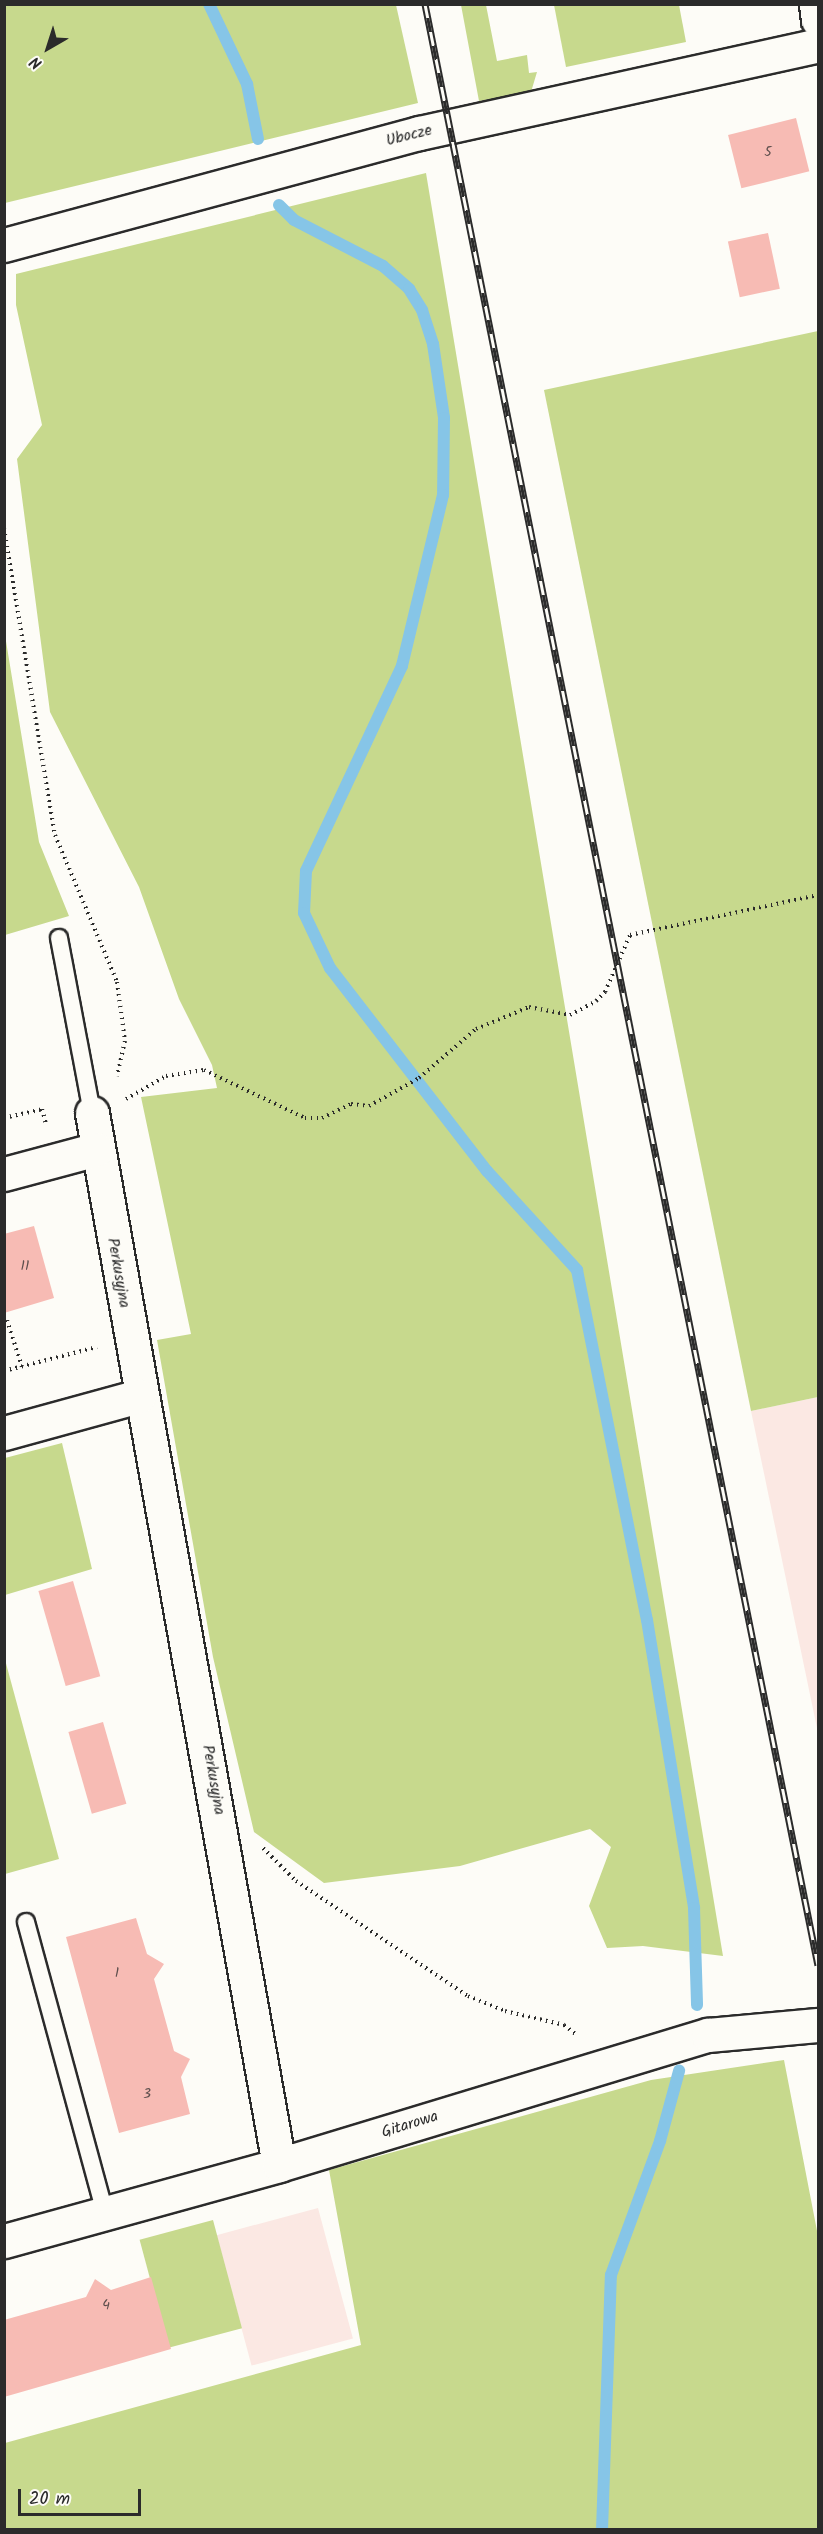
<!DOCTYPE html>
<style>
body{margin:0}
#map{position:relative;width:823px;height:2534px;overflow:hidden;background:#fdfcf7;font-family:Kalam,sans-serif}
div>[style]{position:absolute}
.built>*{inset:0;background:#fbe8e3;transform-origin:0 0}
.green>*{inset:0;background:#c7d98d;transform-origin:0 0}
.stream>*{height:12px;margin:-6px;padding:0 6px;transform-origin:6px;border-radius:6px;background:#86c5e7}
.building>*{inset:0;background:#f7bbb4;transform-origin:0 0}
.path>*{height:4px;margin-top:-2px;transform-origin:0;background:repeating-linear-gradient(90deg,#2b2b2b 0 1.5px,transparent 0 6px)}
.roads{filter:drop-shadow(2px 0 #2b2b2b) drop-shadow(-2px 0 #2b2b2b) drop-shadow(0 2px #2b2b2b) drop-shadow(0 -2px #2b2b2b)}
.lane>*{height:16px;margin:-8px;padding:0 8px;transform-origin:8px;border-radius:8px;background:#fdfcf7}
.street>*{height:33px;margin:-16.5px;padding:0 16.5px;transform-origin:16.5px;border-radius:16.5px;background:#fdfcf7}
.rail>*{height:7px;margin-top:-3.5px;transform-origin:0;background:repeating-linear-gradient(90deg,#fdfcf7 0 14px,#2b2b2b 0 28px);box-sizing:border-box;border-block:2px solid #2b2b2b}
span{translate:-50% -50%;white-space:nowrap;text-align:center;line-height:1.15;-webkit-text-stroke:4.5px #fdfcf7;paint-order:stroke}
.number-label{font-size:14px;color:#5e4f4d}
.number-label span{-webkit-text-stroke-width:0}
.street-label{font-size:16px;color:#2b2b2b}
.frame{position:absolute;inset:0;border:6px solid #2b2b2b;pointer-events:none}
.north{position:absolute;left:18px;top:18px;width:60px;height:60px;-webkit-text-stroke:4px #fdfcf7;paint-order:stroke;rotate:219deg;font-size:16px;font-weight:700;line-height:24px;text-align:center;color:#2b2b2b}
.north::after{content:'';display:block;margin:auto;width:21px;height:27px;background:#2b2b2b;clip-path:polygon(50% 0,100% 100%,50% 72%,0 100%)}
.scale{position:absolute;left:18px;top:2489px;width:123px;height:27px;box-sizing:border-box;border:3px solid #2b2b2b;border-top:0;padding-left:8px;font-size:18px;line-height:21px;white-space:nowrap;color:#2b2b2b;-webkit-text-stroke:4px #fdfcf7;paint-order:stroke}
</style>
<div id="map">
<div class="built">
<div style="clip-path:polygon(818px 1397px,818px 1733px,751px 1411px)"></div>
<div style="left:318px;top:2208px;width:135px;height:105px;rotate:75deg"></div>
</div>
<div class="green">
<div style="clip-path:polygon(4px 5px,396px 5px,418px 103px,5px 203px)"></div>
<div style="clip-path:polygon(461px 5px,486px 5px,497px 61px,527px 55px,529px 73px,537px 72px,531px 92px,479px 101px)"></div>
<div style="clip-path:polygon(554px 5px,679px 5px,686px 42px,566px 67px)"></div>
<div style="clip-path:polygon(426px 173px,723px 1956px,643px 1946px,607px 1948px,589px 1906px,611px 1847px,590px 1829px,460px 1866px,324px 1883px,254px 1832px,213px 1657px,157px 1340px,191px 1334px,141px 1097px,217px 1088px,212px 1065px,179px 999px,139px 887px,50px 712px,17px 459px,42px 425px,16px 305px,16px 274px)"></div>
<div style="clip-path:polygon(818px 331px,818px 1397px,751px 1411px,544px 390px)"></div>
<div style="clip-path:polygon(5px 635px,39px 842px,69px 916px,5px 935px)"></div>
<div style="clip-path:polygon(62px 1443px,92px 1569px,5px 1595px,5px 1458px)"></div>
<div style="clip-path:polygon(4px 1656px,59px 1859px,5px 1874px,4px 1874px)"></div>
<div style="clip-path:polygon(784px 2060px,818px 2236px,818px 2529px,5px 2529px,5px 2443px,361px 2345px,329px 2170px,651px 2080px)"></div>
<div style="left:213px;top:2220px;width:112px;height:76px;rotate:75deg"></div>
</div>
<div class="stream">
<div style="left:209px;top:4px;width:89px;rotate:64.6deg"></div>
<div style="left:247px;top:84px;width:56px;rotate:78.7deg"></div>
<div style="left:279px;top:205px;width:21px;rotate:45deg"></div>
<div style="left:294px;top:220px;width:100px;rotate:27.3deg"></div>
<div style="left:383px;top:266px;width:35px;rotate:41deg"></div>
<div style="left:409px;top:289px;width:25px;rotate:58deg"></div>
<div style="left:422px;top:310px;width:36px;rotate:72deg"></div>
<div style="left:433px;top:344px;width:75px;rotate:81.5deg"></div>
<div style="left:444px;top:418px;width:77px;rotate:90.7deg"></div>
<div style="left:443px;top:495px;width:176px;rotate:103.5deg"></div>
<div style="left:402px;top:666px;width:226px;rotate:115.1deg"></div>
<div style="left:306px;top:871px;width:42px;rotate:92.7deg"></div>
<div style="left:304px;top:913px;width:61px;rotate:64.7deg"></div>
<div style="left:330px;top:968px;width:257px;rotate:52.3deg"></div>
<div style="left:487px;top:1171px;width:134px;rotate:47.7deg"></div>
<div style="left:577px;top:1270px;width:357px;rotate:78.7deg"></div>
<div style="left:647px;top:1620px;width:292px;rotate:80.7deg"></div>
<div style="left:694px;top:1908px;width:97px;rotate:88.2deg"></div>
<div style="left:602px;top:2530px;width:255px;rotate:-88deg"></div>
<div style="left:611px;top:2275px;width:143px;rotate:-69.9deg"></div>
<div style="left:660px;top:2141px;width:73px;rotate:-74.8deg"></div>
</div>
<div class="building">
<div style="left:796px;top:118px;width:55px;height:70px;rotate:76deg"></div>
<div style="left:768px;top:233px;width:57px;height:41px;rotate:78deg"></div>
<div style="clip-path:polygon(34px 1226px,54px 1298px,4px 1313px,4px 1234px)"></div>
<div style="left:73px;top:1581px;width:99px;height:36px;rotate:74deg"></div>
<div style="left:103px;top:1722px;width:85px;height:36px;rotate:74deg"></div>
<div style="clip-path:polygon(136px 1918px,147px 1954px,164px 1964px,154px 1979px,174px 2051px,190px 2059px,181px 2077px,190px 2114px,119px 2133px,66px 1937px)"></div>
<div style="clip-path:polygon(151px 2277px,171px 2349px,4px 2397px,4px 2320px,86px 2297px,95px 2279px,111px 2290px)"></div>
</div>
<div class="path">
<div style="left:4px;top:528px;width:311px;rotate:80.6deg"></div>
<div style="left:55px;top:835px;width:160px;rotate:67.1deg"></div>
<div style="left:117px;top:982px;width:60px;rotate:82.3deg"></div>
<div style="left:125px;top:1041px;width:36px;rotate:103deg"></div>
<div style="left:126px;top:1099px;width:46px;rotate:-29.9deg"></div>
<div style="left:166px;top:1076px;width:38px;rotate:-9deg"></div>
<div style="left:204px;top:1070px;width:112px;rotate:25.4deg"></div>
<div style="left:305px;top:1118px;width:17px"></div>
<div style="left:322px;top:1118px;width:32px;rotate:-26deg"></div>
<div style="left:351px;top:1104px;width:18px;rotate:6deg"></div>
<div style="left:369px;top:1106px;width:57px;rotate:-29.2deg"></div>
<div style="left:419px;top:1078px;width:75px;rotate:-40.7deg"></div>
<div style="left:476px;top:1029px;width:57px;rotate:-22.5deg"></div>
<div style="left:529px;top:1007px;width:42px;rotate:11deg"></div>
<div style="left:570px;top:1015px;width:30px;rotate:-28deg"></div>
<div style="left:596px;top:1001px;width:13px;rotate:-45deg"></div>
<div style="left:605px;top:992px;width:62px;rotate:-66.3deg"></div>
<div style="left:630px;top:935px;width:192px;rotate:-12deg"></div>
<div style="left:4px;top:1118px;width:39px;rotate:-13deg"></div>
<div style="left:42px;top:1109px;width:16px;rotate:75deg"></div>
<div style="left:7px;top:1320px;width:49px;rotate:72.3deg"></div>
<div style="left:4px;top:1371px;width:96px;rotate:-14.5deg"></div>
<div style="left:263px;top:1848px;width:47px;rotate:45deg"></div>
<div style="left:296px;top:1881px;width:207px;rotate:33.8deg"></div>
<div style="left:468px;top:1996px;width:40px;rotate:22deg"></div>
<div style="left:505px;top:2011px;width:61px;rotate:13.3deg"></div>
<div style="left:564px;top:2025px;width:16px;rotate:38deg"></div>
</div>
<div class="roads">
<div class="lane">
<div style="left:59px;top:938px;width:178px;rotate:79.3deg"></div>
<div style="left:26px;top:1922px;width:302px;rotate:74.8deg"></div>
</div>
<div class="street">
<div style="left:816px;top:4px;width:16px;rotate:83deg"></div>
<div style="left:4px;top:245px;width:430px;rotate:-15.1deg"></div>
<div style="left:419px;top:133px;width:409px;rotate:-12.4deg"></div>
<div style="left:92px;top:1113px;width:1068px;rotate:79.92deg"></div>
<div style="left:4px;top:1174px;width:96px;rotate:-15deg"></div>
<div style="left:4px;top:1433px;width:140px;rotate:-15.3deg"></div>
<div style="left:4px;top:2241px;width:285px;rotate:-15.4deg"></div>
<div style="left:279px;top:2165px;width:448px;rotate:-16.9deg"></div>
<div style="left:708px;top:2035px;width:110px;rotate:-5.2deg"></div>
</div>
</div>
<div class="rail">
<div style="left:425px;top:4px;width:2000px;rotate:78.67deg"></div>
</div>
<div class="number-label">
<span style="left:768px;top:152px">5</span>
<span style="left:25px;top:1266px">11</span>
<span style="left:117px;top:1973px">1</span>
<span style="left:147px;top:2094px">3</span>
<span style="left:106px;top:2305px">4</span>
</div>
<div class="street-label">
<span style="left:409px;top:136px;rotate:-14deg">Ubocze</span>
<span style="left:118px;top:1273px;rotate:80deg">Perkusyjna</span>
<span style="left:213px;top:1780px;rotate:80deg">Perkusyjna</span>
<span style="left:410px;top:2125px;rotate:-17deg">Gitarowa</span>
</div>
<div class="frame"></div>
<div class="north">N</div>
<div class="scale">20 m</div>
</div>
